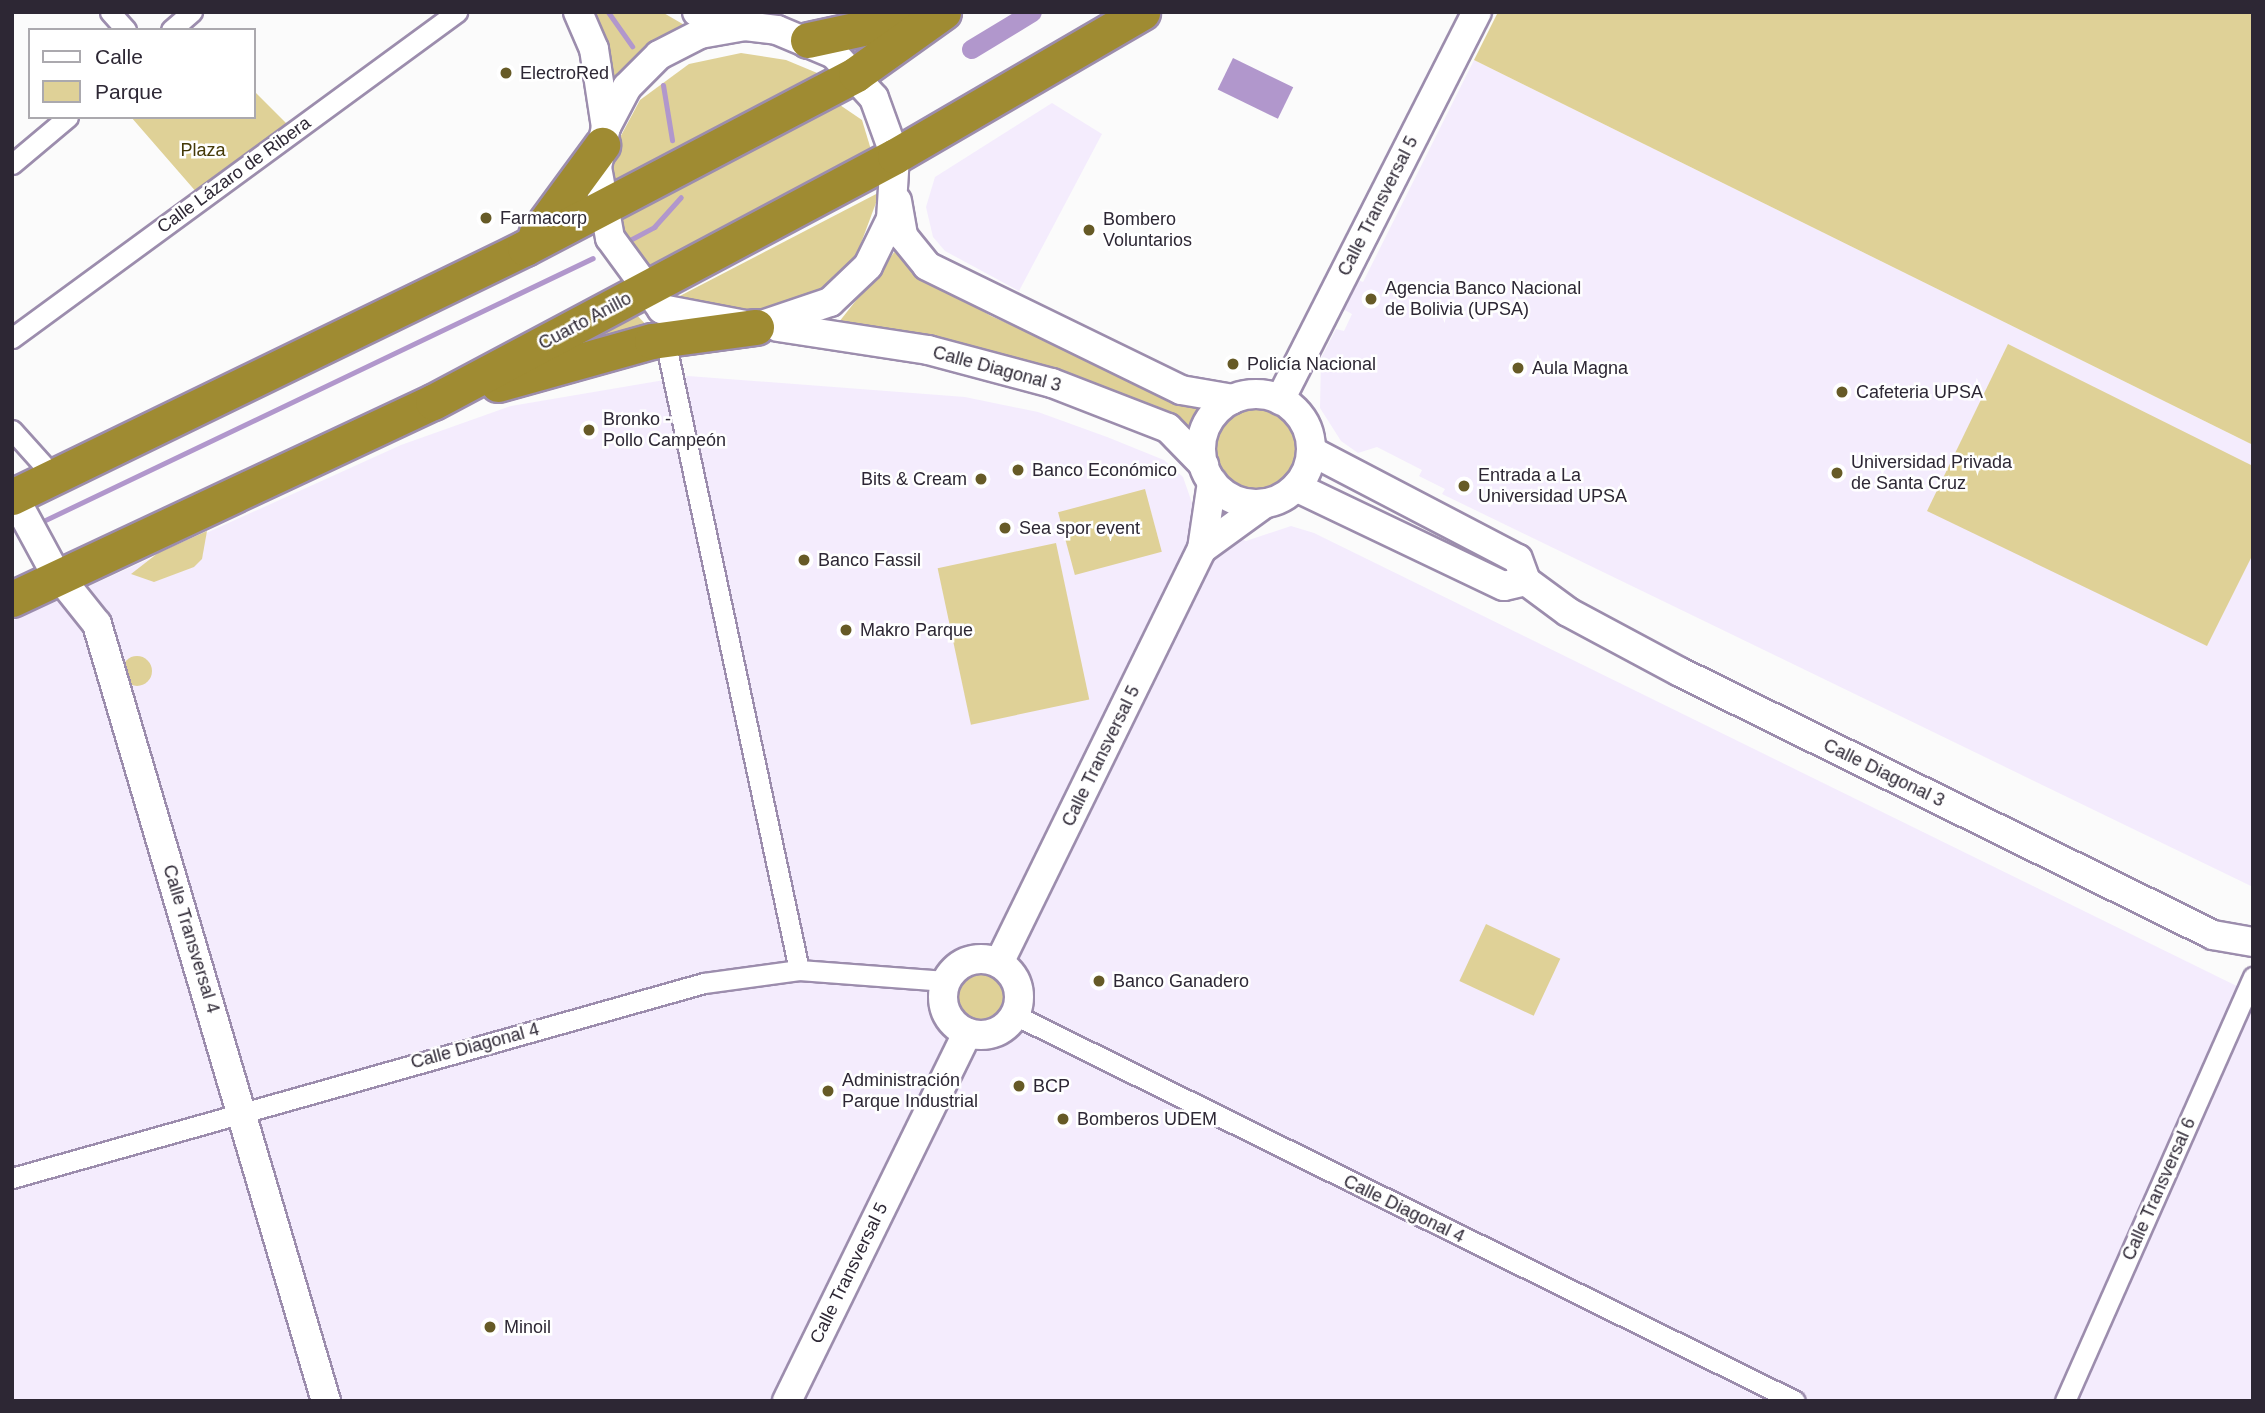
<!DOCTYPE html>
<meta charset="utf-8">
<style>
body{margin:0}
#map{position:relative;width:2265px;height:1413px;overflow:hidden;background:#fbfbfb;font-family:Arial,sans-serif}
div>[style]{position:absolute}
.built>*{inset:0;background:#f4ecfd}
.green>*{inset:0;background:#dfd197;transform-origin:0 0}
.round{border-radius:50%}
.water>*{inset:0;background:#b197cc;transform-origin:0 0}
.stream>*{height:5px;margin:-2.5px;padding:0 2.5px;transform-origin:2.5px;border-radius:2.5px;background:#b197cc}
.canal>*{height:19px;margin:-9.5px;padding:0 9.5px;transform-origin:9.5px;border-radius:9.5px;background:#b197cc}
.roads{filter:drop-shadow(2px 0 #9c8dad) drop-shadow(-2px 0 #9c8dad) drop-shadow(0 2px #9c8dad) drop-shadow(0 -2px #9c8dad)}
.street>*{height:19px;margin:-9.5px;padding:0 9.5px;transform-origin:9.5px;border-radius:9.5px;background:#fff}
.secondary>*{height:28px;margin:-14px;padding:0 14px;transform-origin:14px;border-radius:14px;background:#fff}
.secondary>.ring{margin:-14px;padding:0;box-sizing:content-box;background:none;border:28px solid #fff;border-radius:50%}
.highway>*{height:35px;margin:-17.5px;padding:0 17.5px;transform-origin:17.5px;border-radius:17.5px;background:#9f8b32}
.dots>*{width:19px;height:19px;translate:-50% -50%;box-sizing:border-box;border:4px solid #fff;border-radius:50%}
span{translate:-50% -50%;white-space:nowrap;text-align:center;line-height:1.15;-webkit-text-stroke:5px #fff;paint-order:stroke}
.poi-label{font-size:18px;color:#2d2734}
.left{translate:0 -50%;text-align:left}
.right{translate:-100% -50%;text-align:right}
.park-label{font-size:18px;color:#443907}
.street-label{font-size:18px;color:#2d2734}
.frame{position:absolute;inset:0;border:14px solid #2d2734;pointer-events:none}
.legend{position:absolute;left:28px;top:28px;width:228px;height:91px;box-sizing:border-box;background:#fff;border:2px solid #aba9ae;margin:0;padding:9px 12px;list-style:none;font-size:21px;color:#2d2734}
.legend li{display:flex;align-items:center;gap:14px;height:35px}
.legend b{width:35px;border:2px solid #aba9ae}
</style>
<div id="map">
<div class="built">
<div style="clip-path:polygon(1474px 60px,2253px 445px,2253px 887px,1442px 494px,1445px 489px,1419px 476px,1422px 470px,1377px 447px,1358px 453px,1341px 441px,1320px 408px,1321px 358px,1336px 329px,1344px 331px,1352px 314px,1341px 308px,1356px 279px,1363px 282px)"></div>
<div style="clip-path:polygon(1052px 103px,1102px 134px,1019px 291px,945px 251px,933px 237px,926px 207px,935px 177px)"></div>
<div style="clip-path:polygon(688px 376px,965px 397px,1038px 412px,1107px 437px,1164px 460px,1183px 477px,1197px 517px,1246px 541px,1291px 526px,1314px 533px,2253px 994px,2253px 1401px,12px 1401px,12px 621px,401px 445px,511px 406px)"></div>
</div>
<div class="green">
<div style="clip-path:polygon(592px 12px,662px 12px,693px 30px,609px 90px)"></div>
<div style="clip-path:polygon(1498px 12px,2253px 12px,2253px 445px,1474px 60px)"></div>
<div style="clip-path:polygon(741px 53px,786px 60px,822px 75px,611px 192px,616px 145px,640px 100px,689px 64px)"></div>
<div style="clip-path:polygon(254px 91px,290px 127px,198px 194px,131px 117px,254px 117px)"></div>
<div style="clip-path:polygon(837px 103px,862px 120px,872px 153px,678px 267px,647px 268px,632px 256px,622px 229px,624px 209px)"></div>
<div style="clip-path:polygon(880px 192px,857px 254px,830px 288px,764px 319px,674px 299px)"></div>
<div style="clip-path:polygon(896px 250px,922px 275px,991px 316px,1202px 410px,1190px 428px,1088px 383px,983px 349px,835px 327px)"></div>
<div style="clip-path:polygon(632px 310px,652px 331px,525px 364px)"></div>
<div style="clip-path:polygon(2008px 344px,2253px 466px,2253px 554px,2207px 646px,1927px 511px)"></div>
<div class="round" style="left:1216px;top:408px;width:82px;height:82px"></div>
<div style="left:1145px;top:489px;width:65px;height:90px;rotate:75deg"></div>
<div style="clip-path:polygon(207px 531px,202px 559px,194px 567px,154px 582px,131px 574px,158px 553px)"></div>
<div style="left:1056px;top:543px;width:160px;height:121px;rotate:78deg"></div>
<div class="round" style="left:122px;top:656px;width:30px;height:30px"></div>
<div style="left:1486px;top:924px;width:82px;height:63px;rotate:25deg"></div>
<div class="round" style="left:953px;top:967px;width:56px;height:56px"></div>
</div>
<div class="water">
<div style="left:1233px;top:58px;width:67px;height:35px;rotate:26deg"></div>
</div>
<div class="stream">
<div style="left:608px;top:12px;width:42px;rotate:54.8deg"></div>
<div style="left:663px;top:85px;width:56px;rotate:80.7deg"></div>
<div style="left:628px;top:241px;width:30px;rotate:-28deg"></div>
<div style="left:654px;top:227px;width:40px;rotate:-48deg"></div>
<div style="left:37px;top:524px;width:616px;rotate:-25.57deg"></div>
</div>
<div class="canal">
<div style="left:971px;top:49px;width:71px;rotate:-31.2deg"></div>
</div>
<div class="roads">
<div class="street">
<div style="left:110px;top:12px;width:24px;rotate:48deg"></div>
<div style="left:171px;top:30px;width:28px;rotate:-41deg"></div>
<div style="left:12px;top:164px;width:73px;rotate:-40deg"></div>
<div style="left:663px;top:331px;width:653px;rotate:77.98deg"></div>
<div style="left:12px;top:338px;width:552px;rotate:-36.23deg"></div>
<div style="left:12px;top:430px;width:64px;rotate:48.1deg"></div>
<div style="left:1015px;top:1015px;width:870px;rotate:26.33deg"></div>
<div style="left:12px;top:1178px;width:719px;rotate:-15.74deg"></div>
<div style="left:704px;top:983px;width:96px;rotate:-7.8deg"></div>
<div style="left:799px;top:970px;width:147px;rotate:4.3deg"></div>
<div style="left:2065px;top:1401px;width:464px;rotate:-66.1deg"></div>
</div>
<div class="secondary">
<div style="left:578px;top:12px;width:40px;rotate:66.6deg"></div>
<div style="left:594px;top:49px;width:79px;rotate:81.3deg"></div>
<div style="left:697px;top:12px;width:44px;rotate:17.2deg"></div>
<div style="left:745px;top:26px;width:32px;rotate:7deg"></div>
<div style="left:777px;top:30px;width:62px;rotate:22.8deg"></div>
<div style="left:834px;top:54px;width:59px;rotate:47.7deg"></div>
<div style="left:874px;top:98px;width:62px;rotate:70.1deg"></div>
<div style="left:895px;top:156px;width:63px;rotate:93.6deg"></div>
<div style="left:891px;top:219px;width:52px;rotate:116.1deg"></div>
<div style="left:868px;top:266px;width:52px;rotate:136.5deg"></div>
<div style="left:830px;top:302px;width:78px;rotate:161.3deg"></div>
<div style="left:756px;top:327px;width:96px;rotate:-169.2deg"></div>
<div style="left:662px;top:309px;width:88px;rotate:-126.2deg"></div>
<div style="left:610px;top:238px;width:72px;rotate:-100.4deg"></div>
<div style="left:597px;top:167px;width:41px;rotate:-77.3deg"></div>
<div style="left:606px;top:127px;width:45px;rotate:-62.3deg"></div>
<div style="left:627px;top:87px;width:45px;rotate:-45deg"></div>
<div style="left:659px;top:55px;width:46px;rotate:-27.1deg"></div>
<div style="left:700px;top:34px;width:46px;rotate:-10.1deg"></div>
<div style="left:897px;top:201px;width:36px;rotate:80deg"></div>
<div style="left:903px;top:236px;width:38px;rotate:51deg"></div>
<div style="left:927px;top:266px;width:283px;rotate:26deg"></div>
<div style="left:1181px;top:390px;width:53px;rotate:9.8deg"></div>
<div style="left:778px;top:327px;width:152px;rotate:8.7deg"></div>
<div style="left:928px;top:350px;width:128px;rotate:14.9deg"></div>
<div style="left:1052px;top:383px;width:124px;rotate:21.2deg"></div>
<div style="left:1168px;top:428px;width:52px;rotate:45.8deg"></div>
<div class="ring" style="left:1201px;top:394px;width:82px;height:82px"></div>
<div style="left:1280px;top:400px;width:435px;rotate:-63.1deg"></div>
<div style="left:1311px;top:451px;width:233px;rotate:27.6deg"></div>
<div style="left:1518px;top:559px;width:23px;rotate:70deg"></div>
<div style="left:1526px;top:581px;width:52px;rotate:36.4deg"></div>
<div style="left:1568px;top:612px;width:127px;rotate:28.2deg"></div>
<div style="left:1680px;top:672px;width:594px;rotate:26.26deg"></div>
<div style="left:2213px;top:935px;width:41px;rotate:9.9deg"></div>
<div style="left:1296px;top:487px;width:230px;rotate:25.5deg"></div>
<div style="left:1504px;top:586px;width:23px;rotate:-13deg"></div>
<div style="left:14px;top:497px;width:82px;rotate:61.6deg"></div>
<div style="left:53px;top:569px;width:70px;rotate:51.3deg"></div>
<div style="left:97px;top:624px;width:810px;rotate:73.58deg"></div>
<div style="left:1202px;top:549px;width:77px;rotate:-36deg"></div>
<div class="ring" style="left:943px;top:959px;width:48px;height:48px"></div>
<div style="left:999px;top:963px;width:461px;rotate:-63.9deg"></div>
<div style="left:1202px;top:549px;width:68px;rotate:-81.5deg"></div>
<div style="left:787px;top:1401px;width:410px;rotate:-63.9deg"></div>
</div>
<div class="highway">
<div style="left:808px;top:40px;width:123px;rotate:-12.2deg"></div>
<div style="left:536px;top:235px;width:112px;rotate:-53.7deg"></div>
<div style="left:498px;top:384px;width:160px;rotate:-15.6deg"></div>
<div style="left:652px;top:341px;width:105px;rotate:-7.7deg"></div>
<div style="left:12px;top:497px;width:570px;rotate:-25.89deg"></div>
<div style="left:525px;top:248px;width:374px;rotate:-27.7deg"></div>
<div style="left:856px;top:74px;width:107px;rotate:-35.5deg"></div>
<div style="left:12px;top:599px;width:465px;rotate:-25.1deg"></div>
<div style="left:433px;top:402px;width:523px;rotate:-28.03deg"></div>
<div style="left:895px;top:156px;width:286px;rotate:-30.2deg"></div>
</div>
</div>
<div class="dots">
<div style="left:506px;top:73px;background:#665a26"></div>
<div style="left:486px;top:218px;background:#665a26"></div>
<div style="left:1089px;top:230px;background:#665a26"></div>
<div style="left:1371px;top:299px;background:#665a26"></div>
<div style="left:1233px;top:364px;background:#665a26"></div>
<div style="left:1518px;top:368px;background:#665a26"></div>
<div style="left:1842px;top:392px;background:#665a26"></div>
<div style="left:589px;top:430px;background:#665a26"></div>
<div style="left:1018px;top:470px;background:#665a26"></div>
<div style="left:1837px;top:473px;background:#665a26"></div>
<div style="left:981px;top:479px;background:#665a26"></div>
<div style="left:1464px;top:486px;background:#665a26"></div>
<div style="left:1005px;top:528px;background:#665a26"></div>
<div style="left:804px;top:560px;background:#665a26"></div>
<div style="left:846px;top:630px;background:#665a26"></div>
<div style="left:1099px;top:981px;background:#665a26"></div>
<div style="left:1019px;top:1086px;background:#665a26"></div>
<div style="left:828px;top:1091px;background:#665a26"></div>
<div style="left:1063px;top:1119px;background:#665a26"></div>
<div style="left:490px;top:1327px;background:#665a26"></div>
</div>
<div class="poi-label">
<span class="left" style="left:520px;top:73px">ElectroRed</span>
<span class="left" style="left:500px;top:218px">Farmacorp</span>
<span class="left" style="left:1103px;top:230px">Bombero<br>Voluntarios</span>
<span class="left" style="left:1385px;top:299px">Agencia Banco Nacional<br>de Bolivia (UPSA)</span>
<span class="left" style="left:1247px;top:364px">Policía Nacional</span>
<span class="left" style="left:1532px;top:368px">Aula Magna</span>
<span class="left" style="left:1856px;top:392px">Cafeteria UPSA</span>
<span class="left" style="left:603px;top:430px">Bronko -<br>Pollo Campeón</span>
<span class="left" style="left:1851px;top:473px">Universidad Privada<br>de Santa Cruz</span>
<span class="left" style="left:1032px;top:470px">Banco Económico</span>
<span class="left" style="left:1478px;top:486px">Entrada a La<br>Universidad UPSA</span>
<span class="right" style="left:967px;top:479px">Bits &amp; Cream</span>
<span class="left" style="left:1019px;top:528px">Sea spor event</span>
<span class="left" style="left:818px;top:560px">Banco Fassil</span>
<span class="left" style="left:860px;top:630px">Makro Parque</span>
<span class="left" style="left:1113px;top:981px">Banco Ganadero</span>
<span class="left" style="left:842px;top:1091px">Administración<br>Parque Industrial</span>
<span class="left" style="left:1033px;top:1086px">BCP</span>
<span class="left" style="left:1077px;top:1119px">Bomberos UDEM</span>
<span class="left" style="left:504px;top:1327px">Minoil</span>
</div>
<div class="park-label">
<span style="left:203px;top:150px">Plaza</span>
</div>
<div class="street-label">
<span style="left:234px;top:175px;rotate:-36deg">Calle Lázaro de Ribera</span>
<span style="left:1378px;top:206px;rotate:-63deg">Calle Transversal 5</span>
<span style="left:585px;top:321px;rotate:-28deg">Cuarto Anillo</span>
<span style="left:997px;top:369px;rotate:15deg">Calle Diagonal 3</span>
<span style="left:1101px;top:756px;rotate:-64deg">Calle Transversal 5</span>
<span style="left:1884px;top:773px;rotate:26deg">Calle Diagonal 3</span>
<span style="left:191px;top:939px;rotate:73deg">Calle Transversal 4</span>
<span style="left:475px;top:1046px;rotate:-15deg">Calle Diagonal 4</span>
<span style="left:2159px;top:1189px;rotate:-66deg">Calle Transversal 6</span>
<span style="left:1404px;top:1209px;rotate:26deg">Calle Diagonal 4</span>
<span style="left:849px;top:1273px;rotate:-64deg">Calle Transversal 5</span>
</div>
<div class="frame"></div>
<ul class="legend">
<li><b style="height:9px;background:#fff"></b>Calle</li>
<li><b style="height:19px;background:#dfd197"></b>Parque</li>
</ul>
</div>
